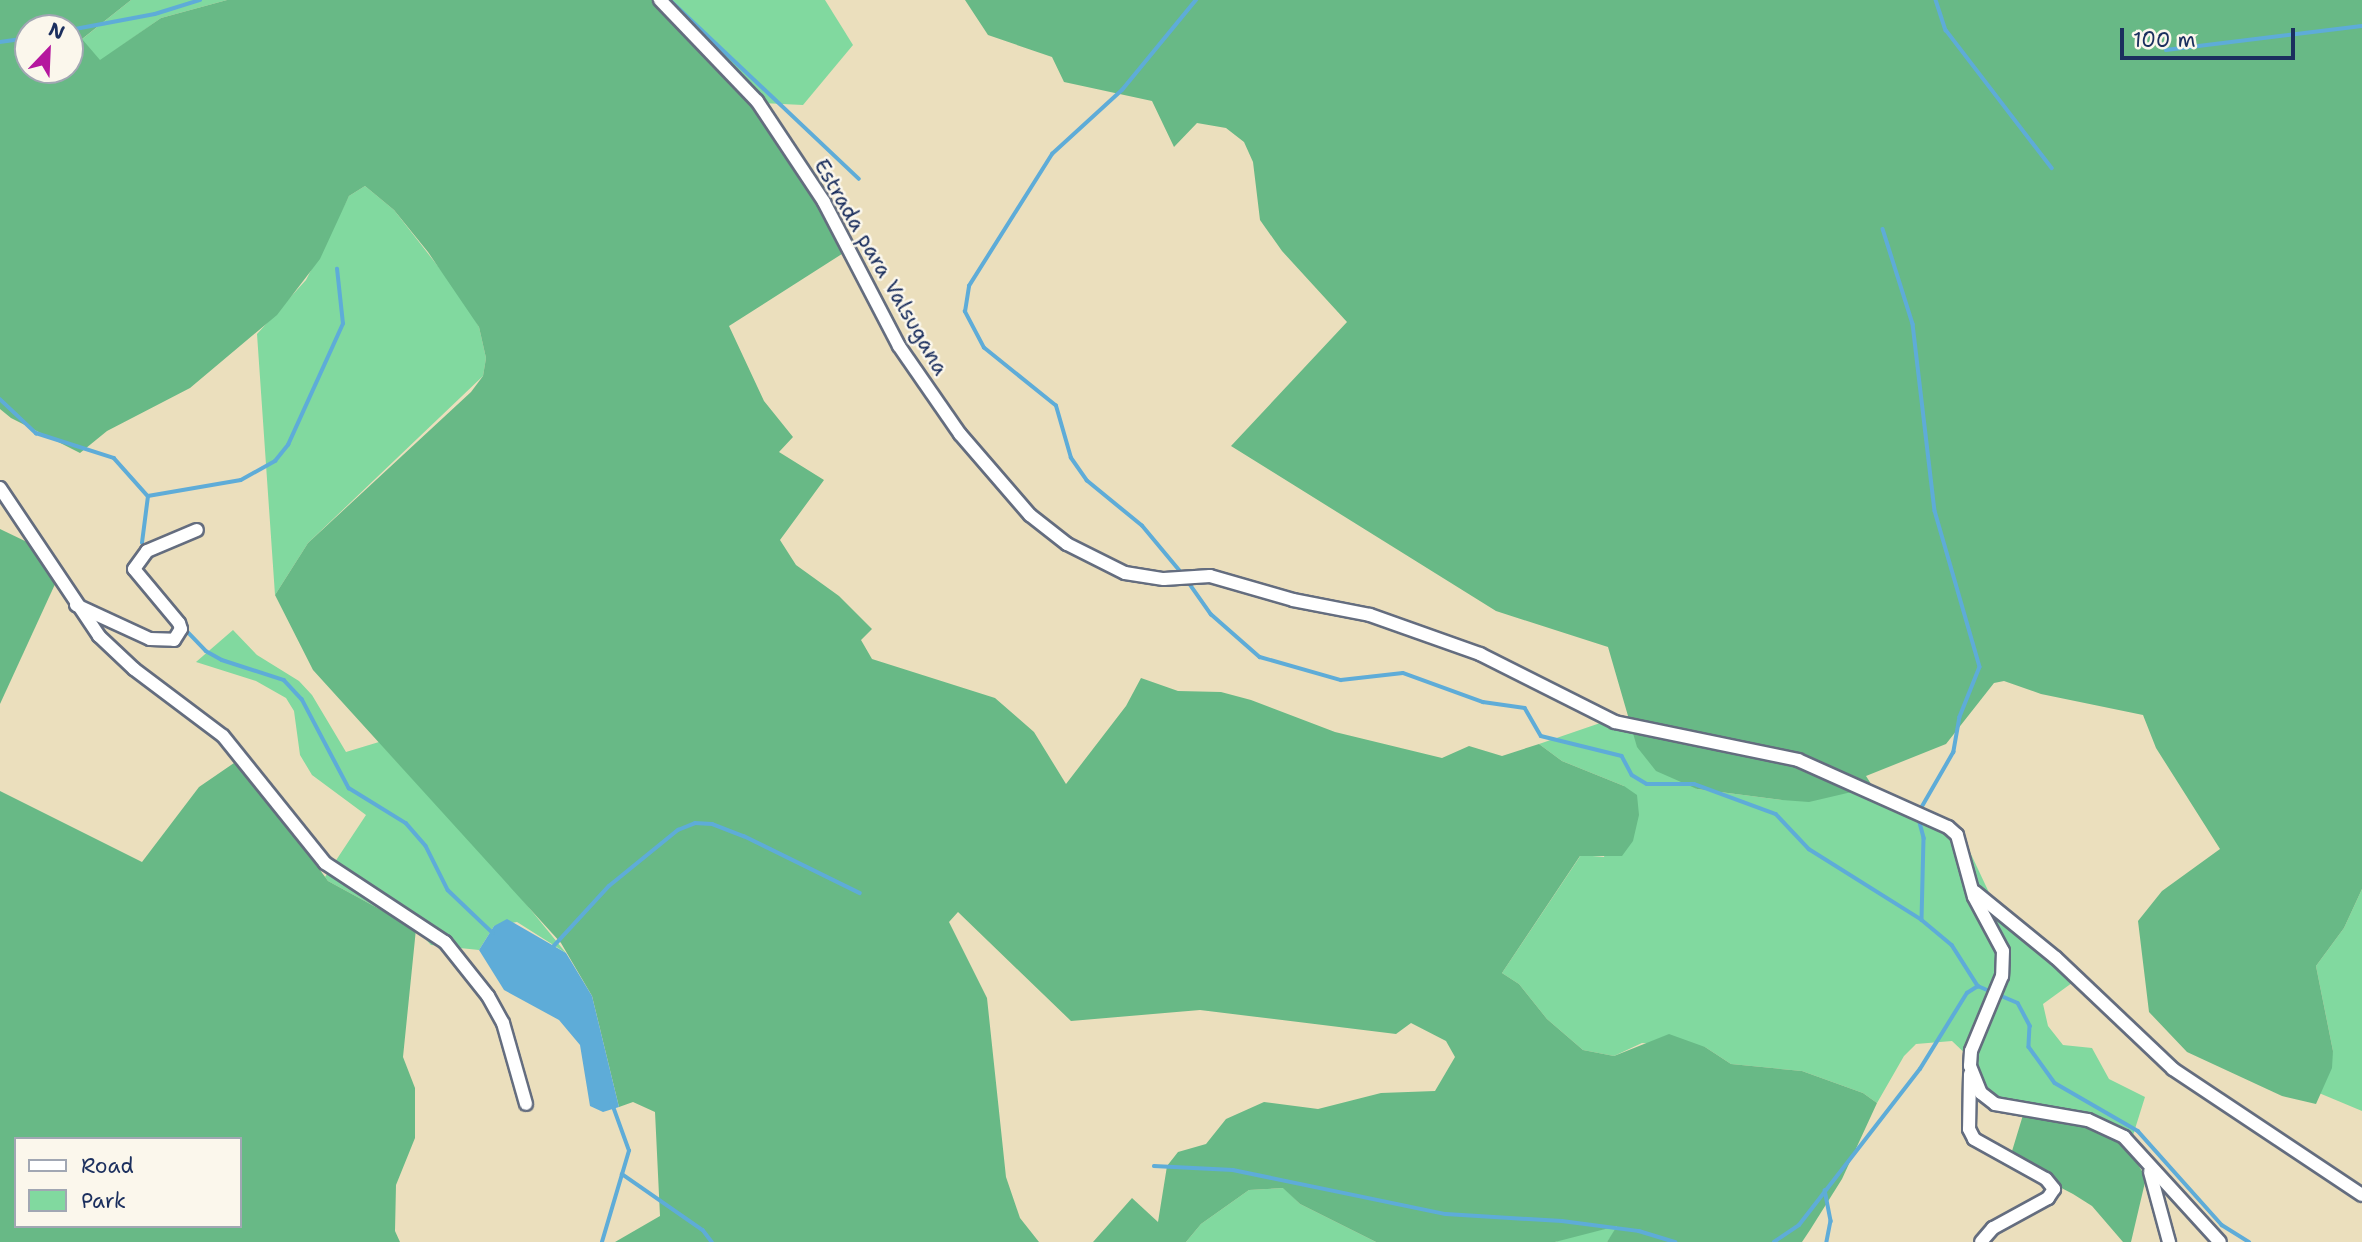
<!DOCTYPE html>
<style>
body{margin:0}
#map{position:relative;width:2362px;height:1242px;overflow:hidden;background:#ebdfbd;font-family:"Shantell Sans",sans-serif}
div>[style]{position:absolute}
.green>*{inset:0;background:#81d99f}
.forest>*{inset:0;background:#68b986}
.water>*{inset:0;background:#5eacd8}
.stream>*{height:3.5px;margin:-1.75px;padding:0 1.75px;transform-origin:1.75px;border-radius:1.75px;background:#5eacd8}
.roads{filter:drop-shadow(2px 0 #646d7f) drop-shadow(-2px 0 #646d7f) drop-shadow(0 2px #646d7f) drop-shadow(0 -2px #646d7f)}
.minor>*{height:12px;margin:-6px;padding:0 6px;transform-origin:6px;border-radius:6px;background:#fff}
span{translate:-50% -50%;white-space:nowrap;text-align:center;line-height:1.15;-webkit-text-stroke:5px #fbf7ec;paint-order:stroke}
.street-label{font-size:21px;color:#1b2f5e}
.legend{position:absolute;left:14px;top:1137px;width:228px;height:91px;box-sizing:border-box;background:#fbf7ec;border:2px solid #a1a7b3;margin:0;padding:9px 12px;list-style:none;font-size:21px;color:#1b2f5e}
.legend li{display:flex;align-items:center;gap:14px;height:35px}
.legend b{width:35px;border:2px solid #a1a7b3}
.north{position:absolute;left:14px;top:14px;width:70px;height:70px;box-sizing:border-box;background:#fbf7ec;border:2px solid #a1a7b3;border-radius:50%;rotate:23deg;font-size:19px;font-weight:700;line-height:28px;text-align:center;color:#1b2f5e}
.north::after{content:'';display:block;margin:auto;width:24px;height:32px;background:#b5179e;clip-path:polygon(50% 0,100% 100%,50% 72%,0 100%)}
.scale{position:absolute;left:2120px;top:28px;width:175px;height:32px;box-sizing:border-box;border:4px solid #1b2f5e;border-top:0;padding-left:9px;font-size:21px;line-height:24px;white-space:nowrap;color:#1b2f5e;-webkit-text-stroke:5px #fbf7ec;paint-order:stroke}
</style>
<div id="map">
<div class="green">
<div style="clip-path:polygon(131px 0,227px 0,161px 18px,100px 61px,81px 40px)"></div>
<div style="clip-path:polygon(655px 0,825px 0,853px 45px,803px 105px,761px 103px)"></div>
<div style="clip-path:polygon(365px 186px,394px 210px,462px 297px,479px 327px,486px 358px,483px 376px,308px 543px,275px 595px,257px 334px,306px 280px,349px 196px)"></div>
<div style="clip-path:polygon(233px 630px,257px 655px,299px 681px,312px 695px,346px 752px,379px 742px,513px 888px,566px 953px,517px 922px,494px 926px,479px 950px,431px 945px,416px 929px,328px 881px,325px 877px,366px 815px,312px 775px,300px 755px,294px 711px,286px 698px,256px 681px,196px 662px)"></div>
<div style="clip-path:polygon(1609px 720px,1633px 731px,1697px 789px,1782px 800px,1873px 787px,1962px 835px,1992px 899px,2063px 953px,2076px 980px,2043px 1004px,2048px 1026px,2063px 1045px,2092px 1048px,2109px 1079px,2145px 1097px,2129px 1148px,2009px 1113px,1986px 1101px,1972px 1060px,1952px 1041px,1916px 1044px,1904px 1056px,1877px 1103px,1863px 1093px,1802px 1071px,1731px 1064px,1705px 1047px,1642px 1043px,1614px 1056px,1583px 1050px,1547px 1019px,1519px 984px,1502px 973px,1581px 855px,1604px 857px,1624px 786px,1562px 761px,1539px 744px)"></div>
<div style="clip-path:polygon(2362px 889px,2362px 1111px,2319px 1093px,2333px 1051px,2316px 966px,2344px 928px)"></div>
<div style="clip-path:polygon(1284px 1188px,1300px 1204px,1376px 1242px,1186px 1242px,1201px 1224px,1249px 1190px)"></div>
<div style="clip-path:polygon(1619px 1226px,1607px 1242px,1555px 1242px,1571px 1235px)"></div>
</div>
<div class="forest">
<div style="clip-path:polygon(evenodd,0 0,131px 0,82px 39px,100px 60px,161px 18px,227px 0,655px 0,761px 103px,845px 252px,729px 326px,764px 401px,793px 437px,779px 452px,824px 480px,780px 540px,796px 565px,839px 596px,872px 629px,861px 640px,872px 659px,995px 698px,1034px 732px,1066px 784px,1126px 706px,1141px 678px,1178px 691px,1221px 692px,1251px 700px,1335px 732px,1442px 758px,1469px 746px,1502px 756px,1539px 744px,1562px 761px,1624px 786px,1637px 795px,1639px 815px,1633px 841px,1622px 856px,1580px 856px,1502px 973px,1519px 984px,1547px 1019px,1583px 1050px,1614px 1056px,1669px 1034px,1705px 1047px,1731px 1064px,1802px 1071px,1863px 1093px,1877px 1103px,1842px 1179px,1810px 1230px,1802px 1242px,1607px 1242px,1617px 1226px,1555px 1242px,1376px 1242px,1300px 1204px,1283px 1188px,1249px 1190px,1201px 1224px,1186px 1242px,1093px 1242px,1132px 1198px,1158px 1222px,1167px 1166px,1178px 1152px,1206px 1144px,1226px 1119px,1264px 1102px,1318px 1109px,1381px 1093px,1435px 1091px,1455px 1057px,1446px 1041px,1411px 1023px,1396px 1034px,1200px 1010px,1071px 1021px,958px 912px,949px 922px,987px 998px,1006px 1177px,1020px 1218px,1039px 1242px,615px 1242px,660px 1216px,655px 1112px,633px 1102px,619px 1107px,592px 996px,561px 943px,313px 670px,275px 595px,308px 543px,471px 392px,483px 376px,486px 358px,479px 327px,428px 252px,394px 210px,365px 186px,349px 196px,320px 259px,277px 315px,190px 388px,107px 431px,80px 453px,11px 418px,0 409px,0 0,28px 28px,70px 28px,70px 70px,28px 70px,28px 28px)"></div>
<div style="clip-path:polygon(965px 0,2362px 0,2362px 889px,2344px 928px,2316px 966px,2333px 1051px,2332px 1068px,2316px 1104px,2282px 1096px,2187px 1052px,2149px 1012px,2138px 921px,2162px 891px,2220px 849px,2156px 748px,2143px 715px,2041px 694px,2004px 681px,1994px 683px,1946px 744px,1866px 776px,1873px 787px,1809px 802px,1782px 800px,1697px 789px,1656px 771px,1637px 747px,1608px 647px,1496px 611px,1231px 446px,1347px 322px,1282px 251px,1260px 220px,1253px 162px,1244px 142px,1226px 128px,1197px 123px,1174px 147px,1152px 101px,1064px 82px,1052px 57px,988px 35px)"></div>
<div style="clip-path:polygon(0 529px,27px 542px,56px 582px,0 704px)"></div>
<div style="clip-path:polygon(evenodd,234px 763px,243px 764px,328px 881px,416px 929px,403px 1057px,415px 1088px,415px 1138px,396px 1185px,395px 1231px,400px 1242px,0 1242px,0 791px,142px 862px,199px 787px,234px 763px,16px 1139px,240px 1139px,240px 1226px,16px 1226px,16px 1139px)"></div>
<div style="clip-path:polygon(2023px 1115px,2105px 1131px,2126px 1144px,2146px 1178px,2131px 1242px,2123px 1242px,2092px 1206px,2073px 1194px,2009px 1161px)"></div>
</div>
<div class="water">
<div style="clip-path:polygon(507px 919px,566px 953px,592px 996px,619px 1107px,603px 1112px,590px 1106px,580px 1045px,559px 1020px,504px 990px,479px 950px,494px 926px)"></div>
</div>
<div class="stream">
<div style="left:670px;top:0;width:260px;rotate:43.4deg"></div>
<div style="left:1936px;top:0;width:32px;rotate:72deg"></div>
<div style="left:1946px;top:30px;width:174px;rotate:52.5deg"></div>
<div style="left:70px;top:30px;width:86px;rotate:-10.7deg"></div>
<div style="left:155px;top:14px;width:47px;rotate:-17.3deg"></div>
<div style="left:0;top:42px;width:28px;rotate:-8deg"></div>
<div style="left:2166px;top:50px;width:197px;rotate:-7deg"></div>
<div style="left:1883px;top:229px;width:100px;rotate:72.5deg"></div>
<div style="left:1913px;top:324px;width:188px;rotate:83.3deg"></div>
<div style="left:1935px;top:511px;width:162px;rotate:73.9deg"></div>
<div style="left:1980px;top:667px;width:54px;rotate:111.8deg"></div>
<div style="left:1960px;top:717px;width:36px;rotate:100deg"></div>
<div style="left:1954px;top:752px;width:68px;rotate:120deg"></div>
<div style="left:0;top:399px;width:50px;rotate:43.4deg"></div>
<div style="left:36px;top:433px;width:82px;rotate:17.8deg"></div>
<div style="left:114px;top:458px;width:51px;rotate:48.2deg"></div>
<div style="left:148px;top:496px;width:94px;rotate:-9.8deg"></div>
<div style="left:241px;top:480px;width:39px;rotate:-29deg"></div>
<div style="left:275px;top:461px;width:21px;rotate:-51deg"></div>
<div style="left:288px;top:445px;width:133px;rotate:-65.6deg"></div>
<div style="left:343px;top:324px;width:55px;rotate:-96.2deg"></div>
<div style="left:142px;top:543px;width:47px;rotate:-82.7deg"></div>
<div style="left:142px;top:570px;width:48px;rotate:50deg"></div>
<div style="left:1182px;top:574px;width:62px;rotate:-129.8deg"></div>
<div style="left:1142px;top:526px;width:71px;rotate:-140.7deg"></div>
<div style="left:1087px;top:481px;width:28px;rotate:-125deg"></div>
<div style="left:1071px;top:458px;width:54px;rotate:-106.1deg"></div>
<div style="left:1056px;top:406px;width:92px;rotate:-141.1deg"></div>
<div style="left:984px;top:348px;width:41px;rotate:-117.8deg"></div>
<div style="left:965px;top:312px;width:26px;rotate:-81deg"></div>
<div style="left:969px;top:286px;width:156px;rotate:-57.8deg"></div>
<div style="left:1052px;top:154px;width:95px;rotate:-42.4deg"></div>
<div style="left:1122px;top:90px;width:117px;rotate:-50.6deg"></div>
<div style="left:1187px;top:580px;width:42px;rotate:54.8deg"></div>
<div style="left:1211px;top:614px;width:65px;rotate:41.3deg"></div>
<div style="left:1260px;top:657px;width:84px;rotate:15.9deg"></div>
<div style="left:1341px;top:680px;width:62px;rotate:-6.4deg"></div>
<div style="left:1403px;top:673px;width:85px;rotate:19.9deg"></div>
<div style="left:1483px;top:702px;width:42px;rotate:8.1deg"></div>
<div style="left:1525px;top:708px;width:32px;rotate:60deg"></div>
<div style="left:1541px;top:736px;width:83px;rotate:13.9deg"></div>
<div style="left:1622px;top:756px;width:21px;rotate:62deg"></div>
<div style="left:1632px;top:775px;width:17px;rotate:31deg"></div>
<div style="left:1647px;top:784px;width:47px"></div>
<div style="left:1694px;top:784px;width:87px;rotate:20.1deg"></div>
<div style="left:1776px;top:814px;width:48px;rotate:46.7deg"></div>
<div style="left:1809px;top:849px;width:133px;rotate:32.1deg"></div>
<div style="left:1922px;top:920px;width:39px;rotate:40deg"></div>
<div style="left:1952px;top:945px;width:49px;rotate:57.6deg"></div>
<div style="left:1978px;top:986px;width:43px;rotate:23deg"></div>
<div style="left:2018px;top:1003px;width:26px;rotate:62deg"></div>
<div style="left:2030px;top:1026px;width:21px;rotate:93deg"></div>
<div style="left:2029px;top:1047px;width:44px;rotate:54.2deg"></div>
<div style="left:2055px;top:1083px;width:96px;rotate:30deg"></div>
<div style="left:2138px;top:1131px;width:126px;rotate:48.2deg"></div>
<div style="left:2222px;top:1225px;width:32px;rotate:32deg"></div>
<div style="left:185px;top:629px;width:30px;rotate:46deg"></div>
<div style="left:206px;top:651px;width:18px;rotate:29deg"></div>
<div style="left:222px;top:660px;width:65px;rotate:17.9deg"></div>
<div style="left:284px;top:680px;width:26px;rotate:47deg"></div>
<div style="left:302px;top:699px;width:101px;rotate:62.2deg"></div>
<div style="left:349px;top:788px;width:67px;rotate:31.6deg"></div>
<div style="left:406px;top:823px;width:30px;rotate:49deg"></div>
<div style="left:426px;top:846px;width:49px;rotate:63.4deg"></div>
<div style="left:448px;top:890px;width:62px;rotate:43.7deg"></div>
<div style="left:1919px;top:819px;width:20px;rotate:75deg"></div>
<div style="left:1924px;top:838px;width:82px;rotate:91.4deg"></div>
<div style="left:552px;top:948px;width:84px;rotate:-47.4deg"></div>
<div style="left:609px;top:886px;width:89px;rotate:-39.1deg"></div>
<div style="left:678px;top:830px;width:18px;rotate:-22deg"></div>
<div style="left:695px;top:823px;width:17px;rotate:3deg"></div>
<div style="left:712px;top:824px;width:34px;rotate:21deg"></div>
<div style="left:744px;top:836px;width:129px;rotate:26.2deg"></div>
<div style="left:1154px;top:1166px;width:79px;rotate:2.9deg"></div>
<div style="left:1233px;top:1170px;width:217px;rotate:11.7deg"></div>
<div style="left:1446px;top:1214px;width:116px;rotate:3.5deg"></div>
<div style="left:1562px;top:1221px;width:78px;rotate:7.4deg"></div>
<div style="left:1639px;top:1231px;width:38px;rotate:17deg"></div>
<div style="left:622px;top:1174px;width:98px;rotate:34.7deg"></div>
<div style="left:703px;top:1230px;width:15px;rotate:53deg"></div>
<div style="left:1825px;top:1190px;width:32px;rotate:79deg"></div>
<div style="left:1831px;top:1221px;width:21px;rotate:101deg"></div>
<div style="left:602px;top:1242px;width:95px;rotate:-73.5deg"></div>
<div style="left:629px;top:1151px;width:50px;rotate:-109.9deg"></div>
<div style="left:1774px;top:1242px;width:30px;rotate:-34deg"></div>
<div style="left:1799px;top:1225px;width:197px;rotate:-52.2deg"></div>
<div style="left:1920px;top:1069px;width:89px;rotate:-58.3deg"></div>
<div style="left:1967px;top:993px;width:13px;rotate:-32deg"></div>
</div>
<div class="roads">
<div class="minor">
<div style="left:660px;top:0;width:140px;rotate:46.2deg"></div>
<div style="left:757px;top:101px;width:121px;rotate:56.4deg"></div>
<div style="left:824px;top:202px;width:162px;rotate:62.5deg"></div>
<div style="left:899px;top:346px;width:107px;rotate:55.3deg"></div>
<div style="left:960px;top:434px;width:107px;rotate:49.2deg"></div>
<div style="left:1030px;top:515px;width:47px;rotate:38.1deg"></div>
<div style="left:1067px;top:544px;width:65px;rotate:26.6deg"></div>
<div style="left:1125px;top:573px;width:39px;rotate:9deg"></div>
<div style="left:1164px;top:579px;width:46px;rotate:-3.7deg"></div>
<div style="left:1210px;top:576px;width:86px;rotate:16.1deg"></div>
<div style="left:1293px;top:600px;width:78px;rotate:11deg"></div>
<div style="left:1370px;top:615px;width:117px;rotate:19.5deg"></div>
<div style="left:1480px;top:654px;width:151px;rotate:26.7deg"></div>
<div style="left:1615px;top:722px;width:187px;rotate:11.7deg"></div>
<div style="left:1798px;top:760px;width:164px;rotate:24.1deg"></div>
<div style="left:1948px;top:827px;width:12px;rotate:42deg"></div>
<div style="left:1957px;top:835px;width:64px;rotate:74.7deg"></div>
<div style="left:1974px;top:897px;width:61px;rotate:61.8deg"></div>
<div style="left:2003px;top:951px;width:25px;rotate:92deg"></div>
<div style="left:2002px;top:976px;width:81px;rotate:112.5deg"></div>
<div style="left:1971px;top:1051px;width:15px;rotate:94deg"></div>
<div style="left:1970px;top:1066px;width:29px;rotate:68deg"></div>
<div style="left:1981px;top:1093px;width:18px;rotate:38deg"></div>
<div style="left:1995px;top:1104px;width:94px;rotate:9.8deg"></div>
<div style="left:2088px;top:1120px;width:40px;rotate:25deg"></div>
<div style="left:2124px;top:1137px;width:142px;rotate:47.6deg"></div>
<div style="left:0;top:488px;width:178px;rotate:56.2deg"></div>
<div style="left:99px;top:636px;width:48px;rotate:43.3deg"></div>
<div style="left:134px;top:669px;width:111px;rotate:37deg"></div>
<div style="left:223px;top:736px;width:163px;rotate:51.2deg"></div>
<div style="left:325px;top:863px;width:144px;rotate:33.4deg"></div>
<div style="left:445px;top:942px;width:69px;rotate:51.5deg"></div>
<div style="left:488px;top:996px;width:31px;rotate:61deg"></div>
<div style="left:503px;top:1023px;width:84px;rotate:74.1deg"></div>
<div style="left:76px;top:605px;width:81px;rotate:24.7deg"></div>
<div style="left:150px;top:639px;width:24px;rotate:2deg"></div>
<div style="left:174px;top:640px;width:13px;rotate:-58deg"></div>
<div style="left:181px;top:629px;width:6px;rotate:-108deg"></div>
<div style="left:179px;top:623px;width:70px;rotate:-129.8deg"></div>
<div style="left:134px;top:569px;width:22px;rotate:-54deg"></div>
<div style="left:147px;top:551px;width:54px;rotate:-22.8deg"></div>
<div style="left:1975px;top:892px;width:104px;rotate:39.2deg"></div>
<div style="left:2056px;top:958px;width:161px;rotate:43.5deg"></div>
<div style="left:2173px;top:1069px;width:227px;rotate:33.7deg"></div>
<div style="left:1970px;top:1074px;width:55px;rotate:91deg"></div>
<div style="left:1969px;top:1129px;width:11px;rotate:63deg"></div>
<div style="left:1974px;top:1139px;width:82px;rotate:29.1deg"></div>
<div style="left:2046px;top:1179px;width:13px;rotate:51deg"></div>
<div style="left:2054px;top:1189px;width:11px;rotate:124deg"></div>
<div style="left:2048px;top:1198px;width:63px;rotate:151.4deg"></div>
<div style="left:1993px;top:1228px;width:18px;rotate:131deg"></div>
<div style="left:2150px;top:1172px;width:73px;rotate:74.8deg"></div>
</div>
</div>
<div class="street-label">
<span style="left:881px;top:267px;rotate:60deg">Estrada para Valsugana</span>
</div>
<ul class="legend">
<li><b style="height:9px;background:#fff"></b>Road</li>
<li><b style="height:19px;background:#81d99f"></b>Park</li>
</ul>
<div class="north">N</div>
<div class="scale">100 m</div>
</div>
